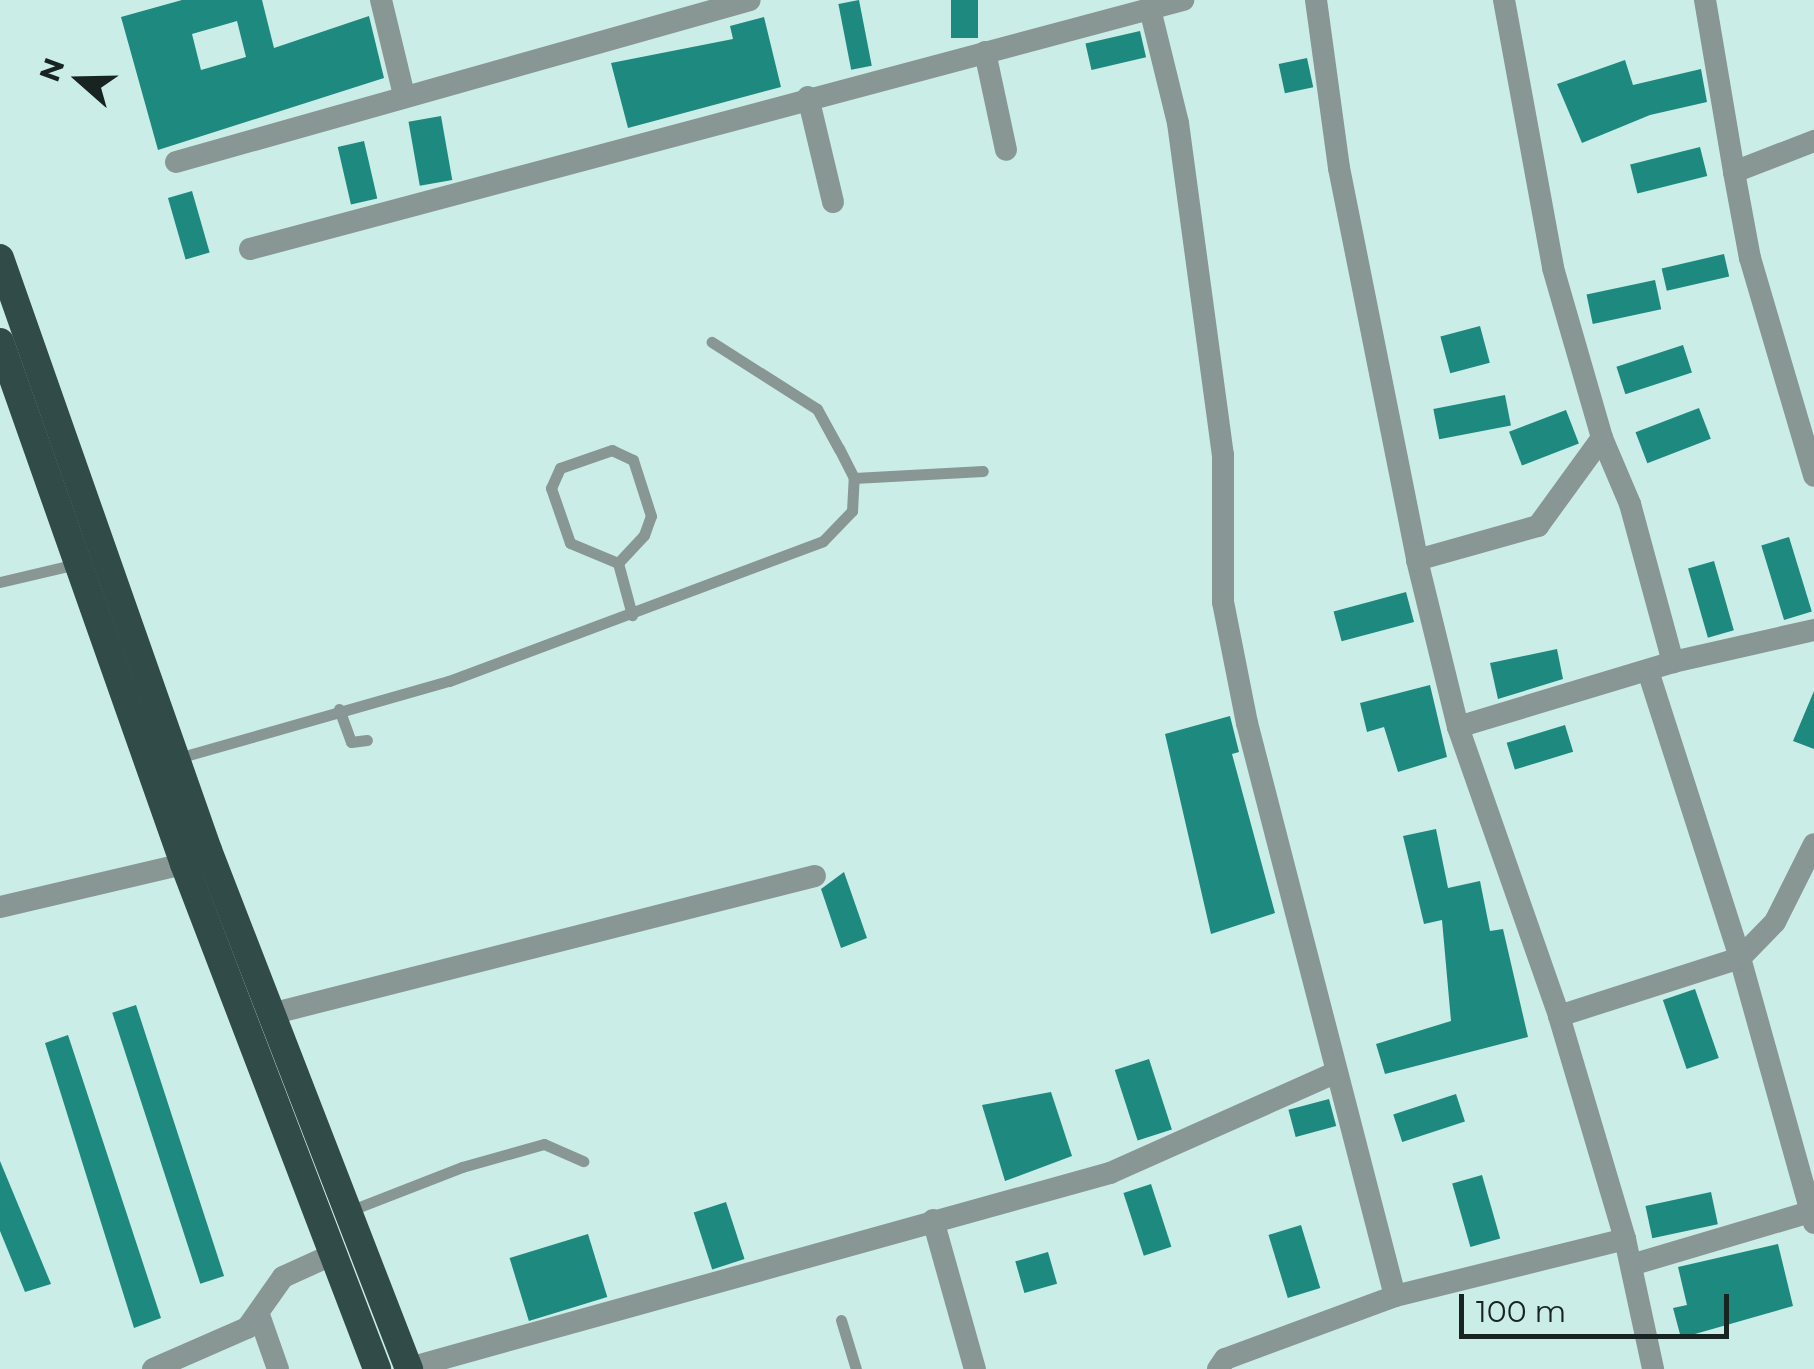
<!DOCTYPE html>
<style>
body{margin:0}
#map{position:relative;width:1814px;height:1369px;overflow:hidden;background:#cbede8;font-family:Montserrat,sans-serif}
div>[style]{position:absolute}
.building>*{inset:0;background:#1e897f;transform-origin:0 0}
.service>*{height:11px;margin:-5.5px;padding:0 5.5px;transform-origin:5.5px;border-radius:5.5px;background:#889694}
.minor>*{height:22px;margin:-11px;padding:0 11px;transform-origin:11px;border-radius:11px;background:#889694}
.trunk>*{height:28px;margin:-14px;padding:0 14px;transform-origin:14px;border-radius:14px;background:#304b48}
span{translate:-50% -50%;white-space:nowrap;text-align:center;line-height:1.15;-webkit-text-stroke:10px #cbede8;paint-order:stroke}
.north{position:absolute;left:30px;top:30px;width:100px;height:100px;-webkit-text-stroke:8px #cbede8;paint-order:stroke;rotate:290deg;font-size:28px;font-weight:700;line-height:40px;text-align:center;color:#172422}
.north::after{content:'';display:block;margin:auto;width:35px;height:45px;background:#172422;clip-path:polygon(50% 0,100% 100%,50% 72%,0 100%)}
.scale{position:absolute;left:1459px;top:1294px;width:270px;height:45px;box-sizing:border-box;border:5px solid #172422;border-top:0;padding-left:12px;font-size:30px;line-height:35px;white-space:nowrap;color:#172422;-webkit-text-stroke:8px #cbede8;paint-order:stroke}
</style>
<div id="map">
<div class="building">
<div style="clip-path:polygon(evenodd,182px 0,262px 0,274px 48px,369px 16px,384px 78px,158px 150px,121px 17px,182px 0,237px 21px,246px 57px,201px 70px,192px 34px,237px 21px)"></div>
<div style="left:859px;top:0;width:67px;height:21px;rotate:79deg"></div>
<div style="left:951px;top:0;width:27px;height:38px"></div>
<div style="clip-path:polygon(764px 17px,781px 87px,628px 128px,611px 63px,733px 39px,730px 26px)"></div>
<div style="left:1140px;top:31px;width:27px;height:56px;rotate:77deg"></div>
<div style="left:1307px;top:58px;width:30px;height:29px;rotate:78deg"></div>
<div style="clip-path:polygon(1625px 60px,1633px 85px,1701px 69px,1707px 102px,1650px 115px,1582px 143px,1557px 84px)"></div>
<div style="left:441px;top:116px;width:65px;height:33px;rotate:80deg"></div>
<div style="left:364px;top:141px;width:59px;height:27px;rotate:77deg"></div>
<div style="left:1700px;top:147px;width:30px;height:72px;rotate:76deg"></div>
<div style="left:192px;top:191px;width:64px;height:25px;rotate:74deg"></div>
<div style="left:1724px;top:254px;width:23px;height:64px;rotate:77deg"></div>
<div style="left:1655px;top:280px;width:30px;height:70px;rotate:78deg"></div>
<div style="left:1480px;top:326px;width:38px;height:41px;rotate:75deg"></div>
<div style="left:1683px;top:345px;width:29px;height:70px;rotate:72deg"></div>
<div style="left:1505px;top:395px;width:31px;height:73px;rotate:79deg"></div>
<div style="left:1699px;top:408px;width:33px;height:68px;rotate:69deg"></div>
<div style="left:1566px;top:410px;width:36px;height:61px;rotate:69deg"></div>
<div style="left:1789px;top:537px;width:78px;height:29px;rotate:73deg"></div>
<div style="left:1714px;top:561px;width:72px;height:27px;rotate:74deg"></div>
<div style="left:1406px;top:592px;width:31px;height:75px;rotate:75deg"></div>
<div style="clip-path:polygon(1557px 649px,1563px 679px,1498px 699px,1490px 663px)"></div>
<div style="clip-path:polygon(1430px 685px,1447px 757px,1398px 772px,1384px 727px,1367px 732px,1360px 703px)"></div>
<div style="clip-path:polygon(1814px 691px,1814px 749px,1793px 741px)"></div>
<div style="clip-path:polygon(1230px 716px,1239px 752px,1232px 754px,1275px 913px,1211px 934px,1165px 734px)"></div>
<div style="left:1565px;top:725px;width:28px;height:61px;rotate:73deg"></div>
<div style="clip-path:polygon(1436px 829px,1448px 888px,1480px 881px,1490px 931px,1503px 929px,1528px 1037px,1385px 1074px,1376px 1044px,1451px 1021px,1442px 920px,1424px 924px,1403px 836px)"></div>
<div style="clip-path:polygon(844px 872px,867px 938px,841px 948px,821px 889px)"></div>
<div style="left:1695px;top:989px;width:73px;height:34px;rotate:71deg"></div>
<div style="left:136px;top:1005px;width:285px;height:25px;rotate:72deg"></div>
<div style="clip-path:polygon(68px 1035px,161px 1318px,134px 1328px,45px 1043px)"></div>
<div style="left:1149px;top:1059px;width:74px;height:36px;rotate:72deg"></div>
<div style="clip-path:polygon(1051px 1092px,1072px 1156px,1005px 1181px,982px 1105px)"></div>
<div style="left:1456px;top:1094px;width:29px;height:66px;rotate:72deg"></div>
<div style="left:1329px;top:1099px;width:28px;height:42px;rotate:75deg"></div>
<div style="clip-path:polygon(0 1161px,51px 1284px,25px 1292px,0 1231px)"></div>
<div style="left:1482px;top:1175px;width:66px;height:31px;rotate:74deg"></div>
<div style="left:1151px;top:1184px;width:66px;height:29px;rotate:72deg"></div>
<div style="left:1711px;top:1192px;width:33px;height:67px;rotate:78deg"></div>
<div style="left:726px;top:1202px;width:60px;height:34px;rotate:72deg"></div>
<div style="left:1301px;top:1225px;width:66px;height:34px;rotate:73deg"></div>
<div style="left:588px;top:1234px;width:66px;height:82px;rotate:73deg"></div>
<div style="clip-path:polygon(1778px 1244px,1793px 1306px,1681px 1338px,1673px 1308px,1687px 1305px,1678px 1267px)"></div>
<div style="left:1048px;top:1252px;width:33px;height:34px;rotate:74deg"></div>
</div>
<div class="service">
<div style="left:854px;top:478px;width:129px;rotate:-3.1deg"></div>
<div style="left:618px;top:563px;width:38px;rotate:-47deg"></div>
<div style="left:644px;top:535px;width:20px;rotate:-70deg"></div>
<div style="left:651px;top:516px;width:59px;rotate:-107.8deg"></div>
<div style="left:633px;top:460px;width:23px;rotate:-155deg"></div>
<div style="left:612px;top:450px;width:55px;rotate:160.9deg"></div>
<div style="left:560px;top:468px;width:22px;rotate:114deg"></div>
<div style="left:551px;top:488px;width:58px;rotate:70.9deg"></div>
<div style="left:570px;top:543px;width:52px;rotate:22.6deg"></div>
<div style="left:618px;top:563px;width:54px;rotate:74.9deg"></div>
<div style="left:0;top:582px;width:78px;rotate:-13.3deg"></div>
<div style="left:339px;top:709px;width:35px;rotate:70deg"></div>
<div style="left:351px;top:742px;width:16px;rotate:-7deg"></div>
<div style="left:178px;top:758px;width:282px;rotate:-15.9deg"></div>
<div style="left:449px;top:681px;width:399px;rotate:-20.5deg"></div>
<div style="left:823px;top:541px;width:42px;rotate:-46deg"></div>
<div style="left:852px;top:511px;width:33px;rotate:-87deg"></div>
<div style="left:854px;top:478px;width:33px;rotate:-117deg"></div>
<div style="left:839px;top:449px;width:46px;rotate:-118.8deg"></div>
<div style="left:817px;top:409px;width:125px;rotate:-147.5deg"></div>
<div style="left:349px;top:1211px;width:121px;rotate:-21.3deg"></div>
<div style="left:462px;top:1167px;width:85px;rotate:-15.7deg"></div>
<div style="left:544px;top:1144px;width:43px;rotate:23.6deg"></div>
<div style="left:841px;top:1320px;width:51px;rotate:73deg"></div>
</div>
<div class="minor">
<div style="left:381px;top:0;width:98px;rotate:76.4deg"></div>
<div style="left:1316px;top:0;width:170px;rotate:82.2deg"></div>
<div style="left:1339px;top:168px;width:400px;rotate:78.7deg"></div>
<div style="left:1417px;top:560px;width:172px;rotate:76.2deg"></div>
<div style="left:1458px;top:727px;width:306px;rotate:70.7deg"></div>
<div style="left:1559px;top:1016px;width:233px;rotate:73.5deg"></div>
<div style="left:1625px;top:1239px;width:133px;rotate:77.8deg"></div>
<div style="left:1504px;top:0;width:272px;rotate:79.6deg"></div>
<div style="left:1553px;top:268px;width:177px;rotate:73.9deg"></div>
<div style="left:1602px;top:438px;width:72px;rotate:67deg"></div>
<div style="left:1630px;top:504px;width:164px;rotate:74.8deg"></div>
<div style="left:1705px;top:0;width:174px;rotate:80.4deg"></div>
<div style="left:1734px;top:172px;width:86px;rotate:-21.2deg"></div>
<div style="left:1150px;top:9px;width:117px;rotate:76.2deg"></div>
<div style="left:1178px;top:123px;width:335px;rotate:82.3deg"></div>
<div style="left:1223px;top:455px;width:147px;rotate:90deg"></div>
<div style="left:1223px;top:602px;width:123px;rotate:78.8deg"></div>
<div style="left:1247px;top:723px;width:592px;rotate:75.52deg"></div>
<div style="left:985px;top:52px;width:100px;rotate:77.9deg"></div>
<div style="left:808px;top:97px;width:108px;rotate:76.6deg"></div>
<div style="left:176px;top:162px;width:596px;rotate:-15.76deg"></div>
<div style="left:1734px;top:172px;width:87px;rotate:79.5deg"></div>
<div style="left:1750px;top:258px;width:227px;rotate:73.6deg"></div>
<div style="left:250px;top:249px;width:966px;rotate:-14.94deg"></div>
<div style="left:1417px;top:560px;width:126px;rotate:-15.7deg"></div>
<div style="left:1538px;top:526px;width:109px;rotate:-54deg"></div>
<div style="left:1648px;top:671px;width:301px;rotate:72.2deg"></div>
<div style="left:1740px;top:958px;width:275px;rotate:74.4deg"></div>
<div style="left:1458px;top:727px;width:225px;rotate:-16.8deg"></div>
<div style="left:1673px;top:662px;width:145px;rotate:-12.8deg"></div>
<div style="left:0;top:907px;width:189px;rotate:-13.2deg"></div>
<div style="left:275px;top:1013px;width:557px;rotate:-14.24deg"></div>
<div style="left:1559px;top:1016px;width:190px;rotate:-17.8deg"></div>
<div style="left:1740px;top:958px;width:50px;rotate:-45.8deg"></div>
<div style="left:1775px;top:922px;width:87px;rotate:-63.4deg"></div>
<div style="left:933px;top:1220px;width:155px;rotate:74.3deg"></div>
<div style="left:1631px;top:1265px;width:187px;rotate:-16.5deg"></div>
<div style="left:260px;top:1318px;width:54px;rotate:70.6deg"></div>
<div style="left:409px;top:1368px;width:728px;rotate:-15.55deg"></div>
<div style="left:1110px;top:1173px;width:248px;rotate:-24deg"></div>
<div style="left:153px;top:1369px;width:103px;rotate:-23.6deg"></div>
<div style="left:247px;top:1328px;width:62px;rotate:-54.8deg"></div>
<div style="left:283px;top:1277px;width:58px;rotate:-24.4deg"></div>
<div style="left:1218px;top:1369px;width:12px;rotate:-55deg"></div>
<div style="left:1225px;top:1359px;width:181px;rotate:-20.3deg"></div>
<div style="left:1395px;top:1296px;width:237px;rotate:-13.9deg"></div>
</div>
<div class="trunk">
<div style="left:0;top:258px;width:627px;rotate:70.64deg"></div>
<div style="left:208px;top:850px;width:557px;rotate:68.83deg"></div>
<div style="left:0;top:342px;width:553px;rotate:70.58deg"></div>
<div style="left:184px;top:864px;width:541px;rotate:69.08deg"></div>
</div>
<div class="north">N</div>
<div class="scale">100 m</div>
</div>
